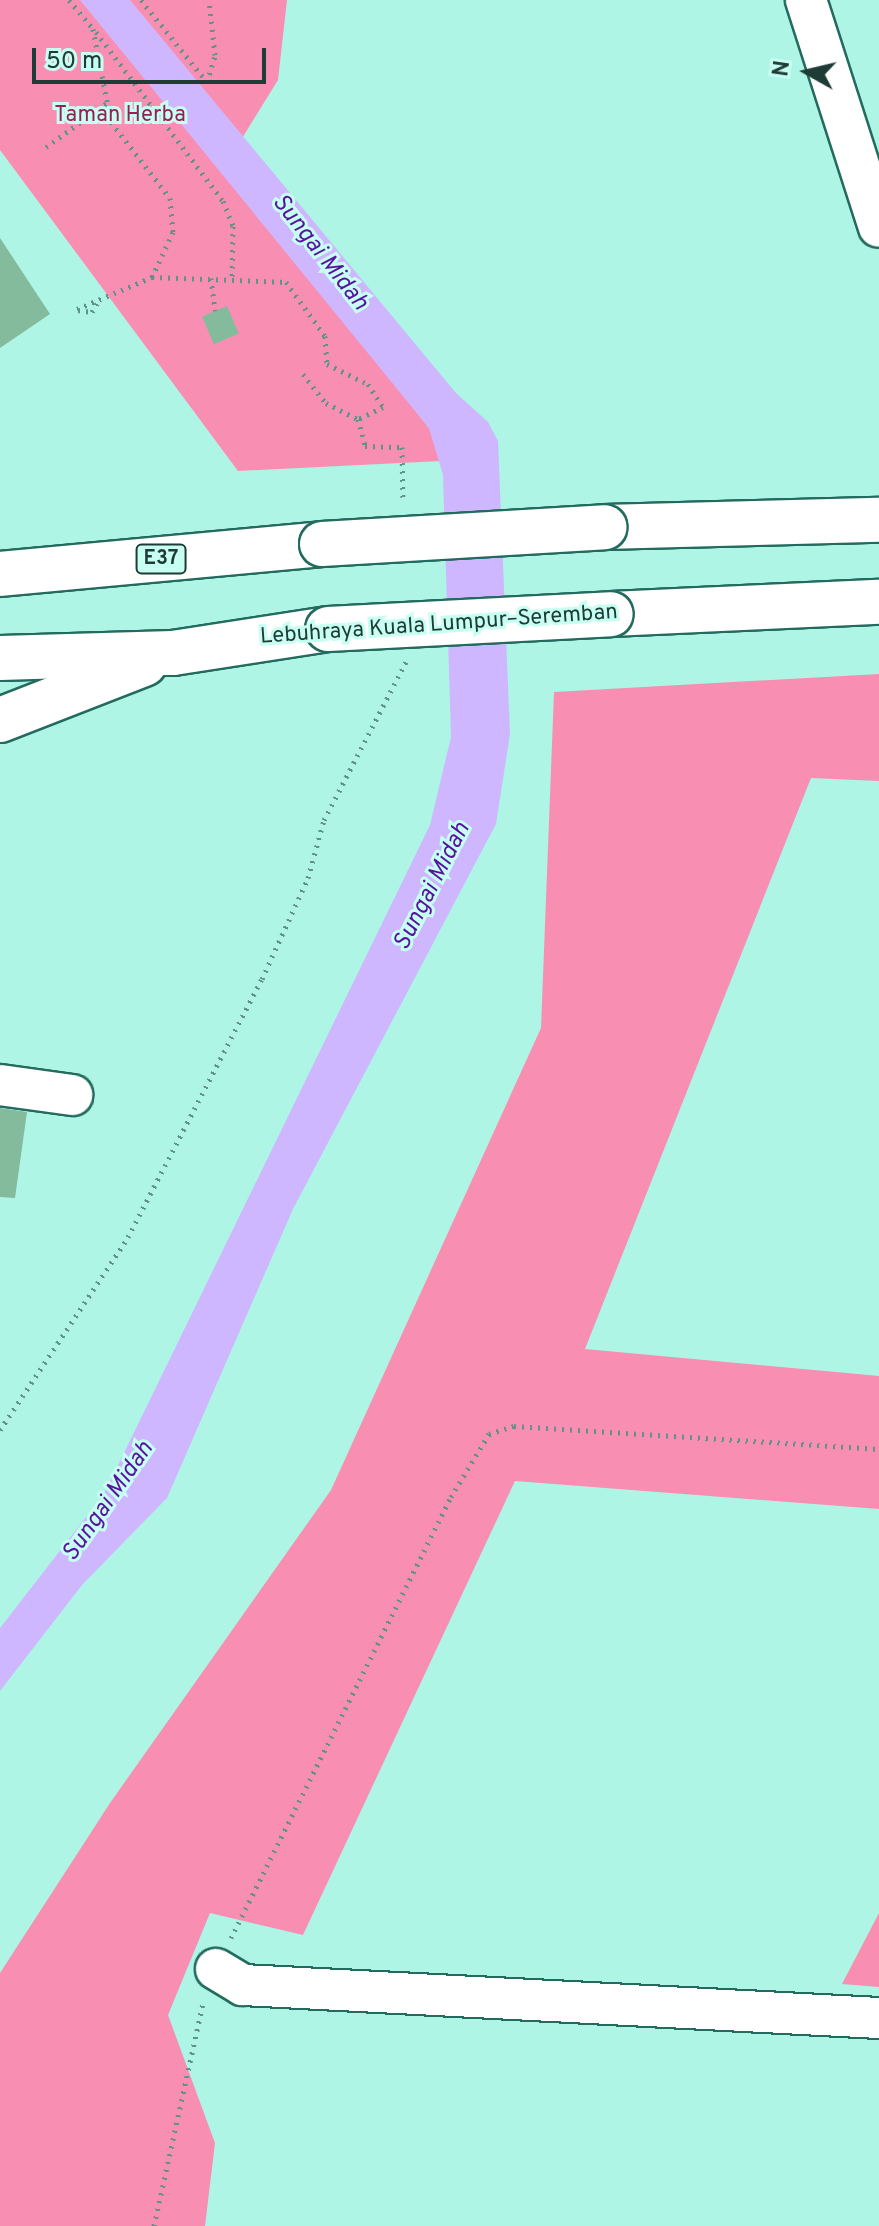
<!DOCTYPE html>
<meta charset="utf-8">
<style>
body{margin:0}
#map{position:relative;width:879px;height:2226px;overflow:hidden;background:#aef5e5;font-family:Overpass,sans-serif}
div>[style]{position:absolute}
.green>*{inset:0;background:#f88fb3}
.water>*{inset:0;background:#ceb7fe}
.building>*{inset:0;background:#84bb9c;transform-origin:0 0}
.path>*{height:5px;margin-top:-2.5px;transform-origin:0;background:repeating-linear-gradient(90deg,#619287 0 2px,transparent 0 8px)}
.roads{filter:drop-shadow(2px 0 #236b5e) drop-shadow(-2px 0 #236b5e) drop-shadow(0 2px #236b5e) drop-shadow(0 -2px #236b5e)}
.minor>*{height:40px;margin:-20px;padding:0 20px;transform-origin:20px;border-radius:20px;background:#fff}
.highway>*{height:44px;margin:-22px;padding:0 22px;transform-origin:22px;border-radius:22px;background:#fff}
.bridges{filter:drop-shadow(2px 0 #236b5e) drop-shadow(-2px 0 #236b5e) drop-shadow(0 2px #236b5e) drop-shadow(0 -2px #236b5e)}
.highway-bridge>*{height:44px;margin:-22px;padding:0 22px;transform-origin:22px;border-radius:22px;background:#fff}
span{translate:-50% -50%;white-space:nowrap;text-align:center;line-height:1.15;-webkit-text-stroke:6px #c7fff2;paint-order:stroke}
.shield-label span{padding:2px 6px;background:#c7fff2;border:2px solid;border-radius:6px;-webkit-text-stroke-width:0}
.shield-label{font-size:20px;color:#1e3b35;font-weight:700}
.park-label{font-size:22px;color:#952054}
.street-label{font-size:22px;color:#1e3b35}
.water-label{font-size:24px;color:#58139e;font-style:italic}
.north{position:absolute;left:767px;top:32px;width:80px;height:80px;-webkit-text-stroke:6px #c7fff2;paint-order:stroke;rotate:278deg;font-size:22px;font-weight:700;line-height:32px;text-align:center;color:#1e3b35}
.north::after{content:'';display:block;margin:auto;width:28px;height:36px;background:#1e3b35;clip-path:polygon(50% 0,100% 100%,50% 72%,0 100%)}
.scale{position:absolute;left:32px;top:48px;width:234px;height:36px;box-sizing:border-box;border:4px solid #1e3b35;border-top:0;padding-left:10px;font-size:24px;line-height:28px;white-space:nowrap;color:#1e3b35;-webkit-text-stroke:6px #c7fff2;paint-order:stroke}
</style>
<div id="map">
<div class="green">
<div style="clip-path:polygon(0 0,287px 0,278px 80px,223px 169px,429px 428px,441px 461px,238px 471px,0 150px)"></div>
<div style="clip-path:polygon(879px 674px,879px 781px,811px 778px,585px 1349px,879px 1376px,879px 1509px,515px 1481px,303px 1935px,210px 1913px,168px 2015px,215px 2143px,205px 2226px,0 2226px,0 1973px,110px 1803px,331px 1490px,541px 1028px,554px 692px)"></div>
<div style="clip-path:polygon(879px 1913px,879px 1987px,842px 1984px)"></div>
</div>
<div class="water">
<div style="clip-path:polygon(80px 0,130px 0,456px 393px,488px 422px,498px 441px,510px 734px,496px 824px,293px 1209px,167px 1498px,82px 1585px,0 1691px,0 1628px,104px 1494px,430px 825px,451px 737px,443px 475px,429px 428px)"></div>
</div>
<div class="building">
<div style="clip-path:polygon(0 238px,50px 314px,0 348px)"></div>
<div style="left:227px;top:306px;width:30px;height:27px;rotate:67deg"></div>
<div style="clip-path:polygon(0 1108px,27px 1112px,15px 1198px,0 1197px)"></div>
</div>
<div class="path">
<div style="left:69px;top:0;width:38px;rotate:50deg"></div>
<div style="left:93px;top:29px;width:95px;rotate:79deg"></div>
<div style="left:111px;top:122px;width:96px;rotate:52.2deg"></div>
<div style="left:170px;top:198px;width:34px;rotate:85deg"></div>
<div style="left:173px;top:232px;width:50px;rotate:115deg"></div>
<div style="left:152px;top:277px;width:134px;rotate:2.1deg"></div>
<div style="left:286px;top:282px;width:67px;rotate:54.2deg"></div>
<div style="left:325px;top:336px;width:28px;rotate:86deg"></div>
<div style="left:327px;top:364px;width:46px;rotate:26deg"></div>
<div style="left:368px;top:384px;width:27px;rotate:57deg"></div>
<div style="left:383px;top:407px;width:28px;rotate:154deg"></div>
<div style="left:358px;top:419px;width:28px;rotate:75deg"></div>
<div style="left:365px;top:446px;width:37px;rotate:2deg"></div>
<div style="left:402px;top:447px;width:55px;rotate:89deg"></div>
<div style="left:141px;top:0;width:105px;rotate:51.2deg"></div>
<div style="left:207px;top:82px;width:28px;rotate:-73deg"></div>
<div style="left:215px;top:55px;width:55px;rotate:-96.2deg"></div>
<div style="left:96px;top:32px;width:211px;rotate:53.1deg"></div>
<div style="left:223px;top:201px;width:27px;rotate:68deg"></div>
<div style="left:233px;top:226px;width:52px;rotate:91.1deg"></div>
<div style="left:46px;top:147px;width:75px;rotate:-35.8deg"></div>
<div style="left:211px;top:278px;width:33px;rotate:83deg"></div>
<div style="left:77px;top:309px;width:82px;rotate:-23.1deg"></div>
<div style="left:78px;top:310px;width:14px;rotate:8deg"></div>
<div style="left:92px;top:312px;width:14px;rotate:-60deg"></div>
<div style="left:303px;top:374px;width:37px;rotate:52deg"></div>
<div style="left:326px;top:403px;width:36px;rotate:27deg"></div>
<div style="left:0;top:1430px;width:232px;rotate:-56.4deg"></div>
<div style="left:128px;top:1237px;width:291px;rotate:-62.6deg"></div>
<div style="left:262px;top:979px;width:111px;rotate:-65.5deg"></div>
<div style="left:308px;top:878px;width:60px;rotate:-74.6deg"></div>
<div style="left:324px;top:820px;width:180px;rotate:-62.6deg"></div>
<div style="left:231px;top:1938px;width:493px;rotate:-63.5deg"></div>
<div style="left:451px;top:1497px;width:74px;rotate:-58.9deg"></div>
<div style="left:489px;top:1434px;width:26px;rotate:-18deg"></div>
<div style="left:514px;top:1426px;width:366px;rotate:3.6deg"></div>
<div style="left:154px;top:2226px;width:228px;rotate:-77.6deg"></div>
</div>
<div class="roads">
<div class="minor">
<div style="left:806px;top:0;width:238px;rotate:72.2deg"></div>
<div style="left:0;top:1085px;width:73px;rotate:7.9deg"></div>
<div style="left:216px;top:1969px;width:31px;rotate:31deg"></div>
<div style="left:243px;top:1985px;width:637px;rotate:2.97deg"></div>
</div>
<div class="highway">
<div style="left:604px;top:527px;width:275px;rotate:-1.5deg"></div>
<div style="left:0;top:574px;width:323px;rotate:-5.3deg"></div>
<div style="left:611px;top:614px;width:268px;rotate:-2.6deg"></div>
<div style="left:0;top:658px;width:173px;rotate:-1.7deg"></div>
<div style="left:173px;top:653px;width:157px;rotate:-8.8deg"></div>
<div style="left:0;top:720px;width:155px;rotate:-21.3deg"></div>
</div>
</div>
<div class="bridges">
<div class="highway-bridge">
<div style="left:322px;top:544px;width:283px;rotate:-3.4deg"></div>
<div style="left:328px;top:629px;width:283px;rotate:-3deg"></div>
</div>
</div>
<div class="shield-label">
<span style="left:161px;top:559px">E37</span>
</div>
<div class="park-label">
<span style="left:120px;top:116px">Taman Herba</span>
</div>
<div class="street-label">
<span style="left:439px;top:625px;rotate:-4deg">Lebuhraya Kuala Lumpur–Seremban</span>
</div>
<div class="water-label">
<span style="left:319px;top:253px;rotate:52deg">Sungai Midah</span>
<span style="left:433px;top:887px;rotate:-63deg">Sungai Midah</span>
<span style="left:109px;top:1502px;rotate:-55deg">Sungai Midah</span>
</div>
<div class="north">N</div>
<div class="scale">50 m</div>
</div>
